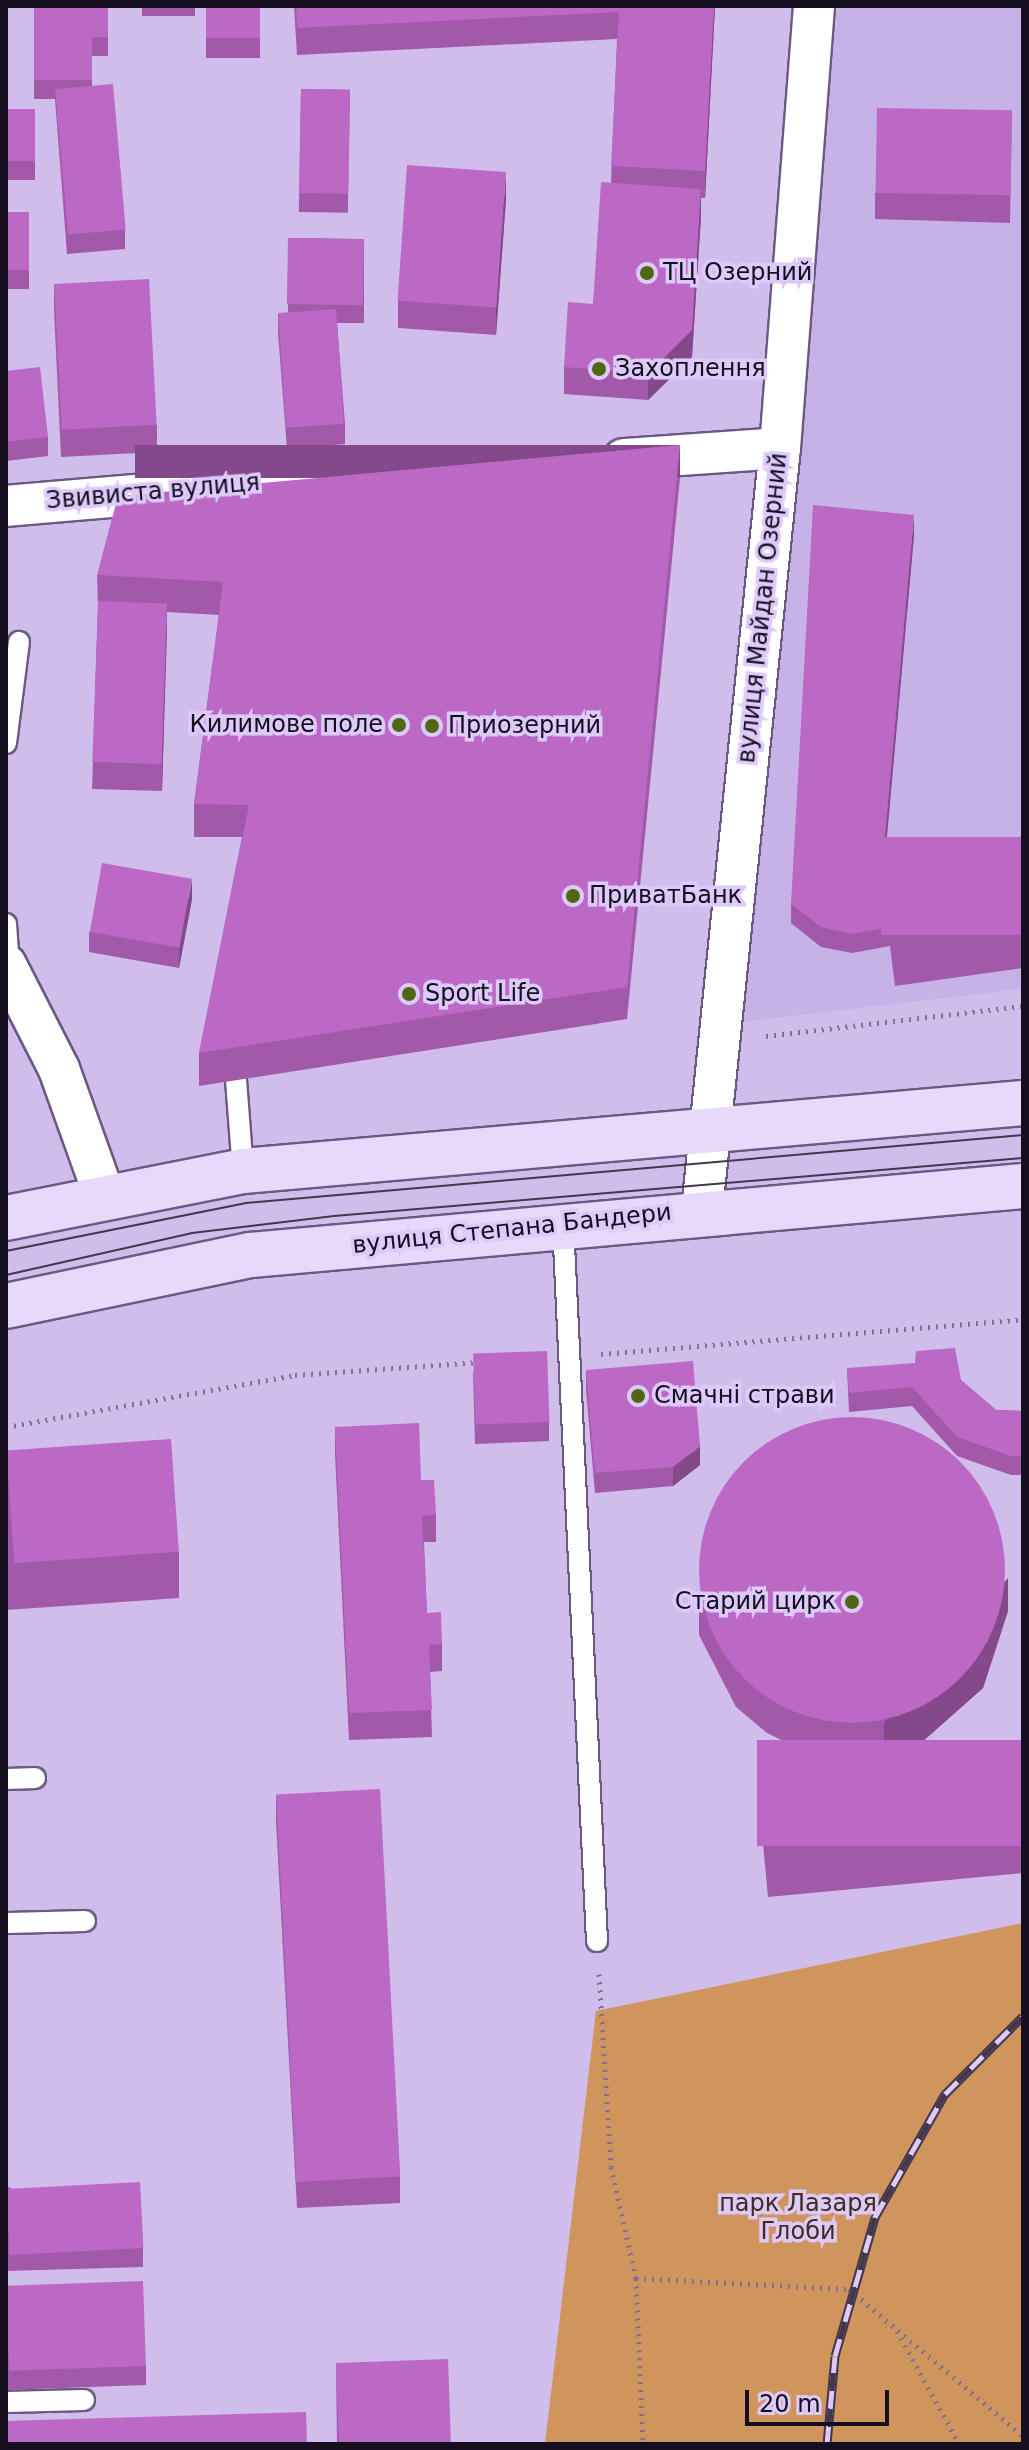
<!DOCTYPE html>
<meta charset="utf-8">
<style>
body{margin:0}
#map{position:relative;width:1029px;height:2450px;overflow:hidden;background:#d0bdec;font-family:"DejaVu Sans",sans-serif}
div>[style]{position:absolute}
.built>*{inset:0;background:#c7b2e7}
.green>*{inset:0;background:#d0955d}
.path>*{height:5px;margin-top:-2.5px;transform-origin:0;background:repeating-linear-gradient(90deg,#7f7193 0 2px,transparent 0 8px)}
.roads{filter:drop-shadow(2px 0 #6a5982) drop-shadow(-2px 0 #6a5982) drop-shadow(0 2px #6a5982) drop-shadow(0 -2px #6a5982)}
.service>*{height:20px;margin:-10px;padding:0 10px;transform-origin:10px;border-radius:10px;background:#fff}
.minor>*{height:40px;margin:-20px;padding:0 20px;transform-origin:20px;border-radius:20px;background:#fff}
.primary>*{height:44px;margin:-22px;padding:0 22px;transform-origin:22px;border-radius:22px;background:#e6d9fa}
.tram>*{height:2px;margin:-1px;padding:0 1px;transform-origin:1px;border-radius:1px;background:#41374e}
.rail>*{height:9px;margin-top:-4.5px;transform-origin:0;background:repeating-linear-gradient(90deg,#ddcafa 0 18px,#41374e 0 36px);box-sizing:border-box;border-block:2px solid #41374e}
.wall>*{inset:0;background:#a259a9;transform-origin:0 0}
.shaded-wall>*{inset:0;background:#84498a;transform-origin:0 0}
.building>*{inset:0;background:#bc68c5;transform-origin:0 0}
.round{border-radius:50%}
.dots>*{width:22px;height:22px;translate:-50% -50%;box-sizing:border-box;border:4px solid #ddcafa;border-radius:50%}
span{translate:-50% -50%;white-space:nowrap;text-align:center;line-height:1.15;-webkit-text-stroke:7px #ddcafa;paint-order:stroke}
.poi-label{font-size:24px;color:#150e1e}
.left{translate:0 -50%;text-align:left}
.right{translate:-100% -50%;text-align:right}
.street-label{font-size:24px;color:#150e1e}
.park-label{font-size:24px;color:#3f2c1c}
.frame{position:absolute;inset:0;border:8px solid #150e1e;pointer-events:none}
.scale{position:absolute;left:745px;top:2390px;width:144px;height:36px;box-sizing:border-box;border:4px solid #150e1e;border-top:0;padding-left:10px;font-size:24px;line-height:28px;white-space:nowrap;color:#150e1e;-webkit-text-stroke:6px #ddcafa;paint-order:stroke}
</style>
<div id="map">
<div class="built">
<div style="clip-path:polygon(837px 6px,1023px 6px,1023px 989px,740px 1022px)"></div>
</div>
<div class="green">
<div style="clip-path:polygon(1023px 1923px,1023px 2444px,545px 2444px,596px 2011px)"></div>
</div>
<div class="path">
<div style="left:766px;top:1036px;width:259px;rotate:-6.7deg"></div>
<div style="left:601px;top:1354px;width:423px;rotate:-4.7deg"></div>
<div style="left:6px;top:1427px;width:294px;rotate:-10.2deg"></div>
<div style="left:295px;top:1375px;width:185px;rotate:-4deg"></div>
<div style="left:599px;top:1974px;width:193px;rotate:86.4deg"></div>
<div style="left:611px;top:2167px;width:114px;rotate:77.3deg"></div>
<div style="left:636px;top:2278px;width:166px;rotate:87.6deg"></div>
<div style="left:636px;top:2278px;width:213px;rotate:3deg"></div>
<div style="left:849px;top:2289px;width:228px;rotate:40.2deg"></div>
<div style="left:897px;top:2331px;width:129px;rotate:61.2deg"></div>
</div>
<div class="roads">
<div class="service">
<div style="left:6px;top:743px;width:102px;rotate:-82.7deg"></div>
<div style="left:6px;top:924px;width:42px;rotate:85.9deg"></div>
<div style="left:236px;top:1080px;width:91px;rotate:85.6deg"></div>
<div style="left:563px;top:1223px;width:719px;rotate:87.29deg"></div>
<div style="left:6px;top:1779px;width:29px;rotate:-2deg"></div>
<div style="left:6px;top:1923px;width:79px;rotate:-1.5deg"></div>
<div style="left:6px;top:2402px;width:78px;rotate:-1.5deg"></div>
</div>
<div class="minor">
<div style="left:624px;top:459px;width:156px;rotate:-4deg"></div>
<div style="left:6px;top:506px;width:292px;rotate:-4.9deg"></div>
<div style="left:6px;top:965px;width:117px;rotate:63deg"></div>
<div style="left:59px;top:1069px;width:134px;rotate:70.3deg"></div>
<div style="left:702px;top:1210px;width:766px;rotate:-84.16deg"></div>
<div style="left:780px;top:448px;width:443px;rotate:-85.6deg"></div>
</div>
<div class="primary">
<div style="left:6px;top:1218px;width:242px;rotate:-11.2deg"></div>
<div style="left:243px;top:1171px;width:783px;rotate:-4.98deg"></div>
<div style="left:6px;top:1306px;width:250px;rotate:-11.8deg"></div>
<div style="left:251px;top:1255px;width:775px;rotate:-5.11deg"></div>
</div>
</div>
<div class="tram">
<div style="left:6px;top:1251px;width:245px;rotate:-11.3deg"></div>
<div style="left:246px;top:1203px;width:780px;rotate:-5deg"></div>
<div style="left:6px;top:1275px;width:191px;rotate:-12.7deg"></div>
<div style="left:192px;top:1233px;width:143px;rotate:-6.8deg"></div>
<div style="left:334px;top:1216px;width:691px;rotate:-4.81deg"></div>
</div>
<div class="rail">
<div style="left:827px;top:2444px;width:88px;rotate:-84.8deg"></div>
<div style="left:835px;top:2356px;width:145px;rotate:-73.9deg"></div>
<div style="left:875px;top:2217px;width:142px;rotate:-60.4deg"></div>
<div style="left:945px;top:2094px;width:110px;rotate:-45deg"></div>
</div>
<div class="wall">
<div style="clip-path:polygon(34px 6px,108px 6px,108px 56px,92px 56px,92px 86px,125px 230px,125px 249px,67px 254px,55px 99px,34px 99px)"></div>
<div style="left:142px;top:6px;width:53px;height:10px"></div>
<div style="left:206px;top:6px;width:54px;height:52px"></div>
<div style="clip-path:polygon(294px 6px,715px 6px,705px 198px,701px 198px,701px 216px,692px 357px,648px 400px,564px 394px,564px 367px,593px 304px,611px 183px,617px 39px,297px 55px)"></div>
<div style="left:301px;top:89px;width:49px;height:123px;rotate:1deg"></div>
<div style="left:6px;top:109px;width:29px;height:71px"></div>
<div style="clip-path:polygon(1012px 110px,1010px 223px,875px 219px,875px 193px)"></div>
<div style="clip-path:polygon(506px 199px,496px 335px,398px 328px,398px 301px)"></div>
<div style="left:6px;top:212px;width:23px;height:77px"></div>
<div style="clip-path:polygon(288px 238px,364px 239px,364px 323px,337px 323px,345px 424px,345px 444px,287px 449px,278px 333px,278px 314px,288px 313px)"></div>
<div style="clip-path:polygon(54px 284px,157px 425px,157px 452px,61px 457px,54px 310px)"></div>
<div style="clip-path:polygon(6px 371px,48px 437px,48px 456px,6px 461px)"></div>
<div style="clip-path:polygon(680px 478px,627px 1019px,199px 1086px,199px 1053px,242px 837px,194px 837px,194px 804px,219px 615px,167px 612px,162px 791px,92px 789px,98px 608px,97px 575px)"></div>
<div style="clip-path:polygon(914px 535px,885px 856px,1023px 837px,1023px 968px,895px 986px,890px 946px,852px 953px,821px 947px,791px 923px,791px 904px)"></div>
<div style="clip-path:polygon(192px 899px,179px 968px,89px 952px,89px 932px)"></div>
<div style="clip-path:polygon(847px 1368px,961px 1380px,996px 1410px,1023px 1411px,1023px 1475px,1011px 1475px,957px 1456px,912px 1406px,849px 1412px)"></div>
<div style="clip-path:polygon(586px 1370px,700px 1465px,673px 1486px,595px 1493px,586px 1389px)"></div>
<div style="clip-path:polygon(473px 1372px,549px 1422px,549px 1441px,475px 1444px)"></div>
<div style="clip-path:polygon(335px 1427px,421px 1480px,436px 1515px,436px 1542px,424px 1542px,427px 1613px,442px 1644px,442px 1671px,430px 1672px,432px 1737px,349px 1740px,335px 1454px)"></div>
<div style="clip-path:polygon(6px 1450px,179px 1552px,179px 1598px,6px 1610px)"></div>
<div style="clip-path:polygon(699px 1602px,1008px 1611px,983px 1688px,922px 1742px,895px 1752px,1023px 1740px,1023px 1873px,768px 1897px,758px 1791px,758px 1764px,865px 1755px,804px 1751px,767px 1733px,736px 1707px,699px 1635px)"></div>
<div style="clip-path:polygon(276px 1794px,400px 2176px,400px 2203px,297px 2208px,276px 1821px)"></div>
<div style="clip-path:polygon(6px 2186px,143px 2248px,143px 2267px,6px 2271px)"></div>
<div style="clip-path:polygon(6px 2285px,146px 2366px,146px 2385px,6px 2390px)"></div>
<div style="clip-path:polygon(336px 2363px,451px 2444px,337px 2444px)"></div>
</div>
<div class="shaded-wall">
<div style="clip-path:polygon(714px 6px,715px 6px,705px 198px,705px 171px)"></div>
<div style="clip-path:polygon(506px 172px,506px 199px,496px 335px,496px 308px)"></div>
<div style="clip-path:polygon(701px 189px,701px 216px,692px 357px,648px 400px,648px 374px)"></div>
<div style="left:680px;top:445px;width:33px;height:545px;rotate:90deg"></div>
<div style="clip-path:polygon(914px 515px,914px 535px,884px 869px,883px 862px)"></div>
<div style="clip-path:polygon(167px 604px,167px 631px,162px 791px,162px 764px)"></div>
<div style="clip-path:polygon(192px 879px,192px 899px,179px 968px,179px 948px)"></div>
<div style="clip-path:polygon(700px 1446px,700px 1465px,673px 1486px,673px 1467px)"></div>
<div style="clip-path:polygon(1008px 1578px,1008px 1611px,983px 1688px,922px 1742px,884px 1756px,884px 1723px)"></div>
</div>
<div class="building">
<div style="clip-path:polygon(34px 6px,108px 6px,108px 37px,92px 37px,92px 80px,34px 80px)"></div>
<div style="left:206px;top:6px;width:54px;height:32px"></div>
<div style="clip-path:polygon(296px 6px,714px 6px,705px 171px,611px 166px,619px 12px,297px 28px)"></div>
<div style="left:113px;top:84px;width:146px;height:58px;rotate:85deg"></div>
<div style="left:301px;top:89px;width:49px;height:104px;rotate:1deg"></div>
<div style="left:877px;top:108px;width:135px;height:85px;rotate:1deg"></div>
<div style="left:6px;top:109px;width:29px;height:52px"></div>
<div style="left:407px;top:165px;width:99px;height:136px;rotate:4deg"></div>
<div style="clip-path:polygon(601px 182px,701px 189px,692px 330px,648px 374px,564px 367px,568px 302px,593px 304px)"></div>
<div style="left:6px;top:212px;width:23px;height:58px"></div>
<div style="left:288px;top:238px;width:76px;height:66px;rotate:1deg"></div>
<div style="left:149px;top:279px;width:146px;height:95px;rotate:87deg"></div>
<div style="left:336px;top:309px;width:115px;height:58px;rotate:86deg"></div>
<div style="clip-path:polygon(40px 367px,48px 437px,6px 442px,6px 371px)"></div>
<div style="clip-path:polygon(680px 445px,627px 987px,199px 1053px,249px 805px,194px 804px,223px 582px,97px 575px,118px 496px)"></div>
<div style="clip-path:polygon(813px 505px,914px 515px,883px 856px,882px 856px,882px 870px,890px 927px,852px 934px,821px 927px,791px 904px)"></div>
<div style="left:98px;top:601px;width:69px;height:161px;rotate:2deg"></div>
<div style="left:1023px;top:837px;width:98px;height:142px;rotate:90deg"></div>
<div style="left:102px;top:863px;width:91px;height:70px;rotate:10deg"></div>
<div style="clip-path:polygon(955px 1348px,961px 1380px,996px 1410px,1023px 1411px,1023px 1456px,1011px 1456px,957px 1437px,912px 1387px,849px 1393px,847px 1368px,915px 1363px,916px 1351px)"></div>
<div style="left:547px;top:1351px;width:71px;height:74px;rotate:88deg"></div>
<div style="clip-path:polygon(693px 1361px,700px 1446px,673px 1467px,595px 1473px,586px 1370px)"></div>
<div class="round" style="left:699px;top:1417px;width:306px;height:306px"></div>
<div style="clip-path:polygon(419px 1423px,421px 1480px,434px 1480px,436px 1515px,422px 1516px,427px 1613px,441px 1612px,442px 1644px,429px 1645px,432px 1710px,349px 1713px,335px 1427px)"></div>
<div style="left:171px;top:1439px;width:113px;height:165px;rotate:86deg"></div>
<div style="left:1023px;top:1740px;width:106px;height:266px;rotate:90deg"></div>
<div style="left:380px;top:1789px;width:388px;height:104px;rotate:87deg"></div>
<div style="left:140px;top:2182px;width:66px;height:134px;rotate:87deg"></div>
<div style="left:143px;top:2281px;width:85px;height:137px;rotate:88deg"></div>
<div style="left:448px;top:2359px;width:85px;height:112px;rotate:88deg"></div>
<div style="clip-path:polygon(306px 2412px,307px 2444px,6px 2444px,6px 2421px)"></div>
</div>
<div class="dots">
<div style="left:647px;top:273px;background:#516613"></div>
<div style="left:599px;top:369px;background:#516613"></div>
<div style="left:399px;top:725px;background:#516613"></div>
<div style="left:432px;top:726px;background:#516613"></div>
<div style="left:573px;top:896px;background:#516613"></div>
<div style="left:409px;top:994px;background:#516613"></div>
<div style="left:638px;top:1396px;background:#516613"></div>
<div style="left:852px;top:1602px;background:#516613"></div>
</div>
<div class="poi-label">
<span class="left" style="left:663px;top:273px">ТЦ Озерний</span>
<span class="left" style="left:615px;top:369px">Захоплення</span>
<span class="right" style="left:383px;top:725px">Килимове поле</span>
<span class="left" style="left:448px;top:726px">Приозерний</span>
<span class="left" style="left:589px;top:896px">ПриватБанк</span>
<span class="left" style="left:425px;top:994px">Sport Life</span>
<span class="left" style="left:654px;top:1396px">Смачні страви</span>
<span class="right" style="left:836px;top:1602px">Старий цирк</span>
</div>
<div class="street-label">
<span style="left:153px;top:492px;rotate:-5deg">Звивиста вулиця</span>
<span style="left:763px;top:608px;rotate:-84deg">вулиця Майдан Озерний</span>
<span style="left:512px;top:1229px;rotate:-6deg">вулиця Степана Бандери</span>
</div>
<div class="park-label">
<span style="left:798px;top:2218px">парк Лазаря<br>Глоби</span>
</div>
<div class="frame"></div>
<div class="scale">20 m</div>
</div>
